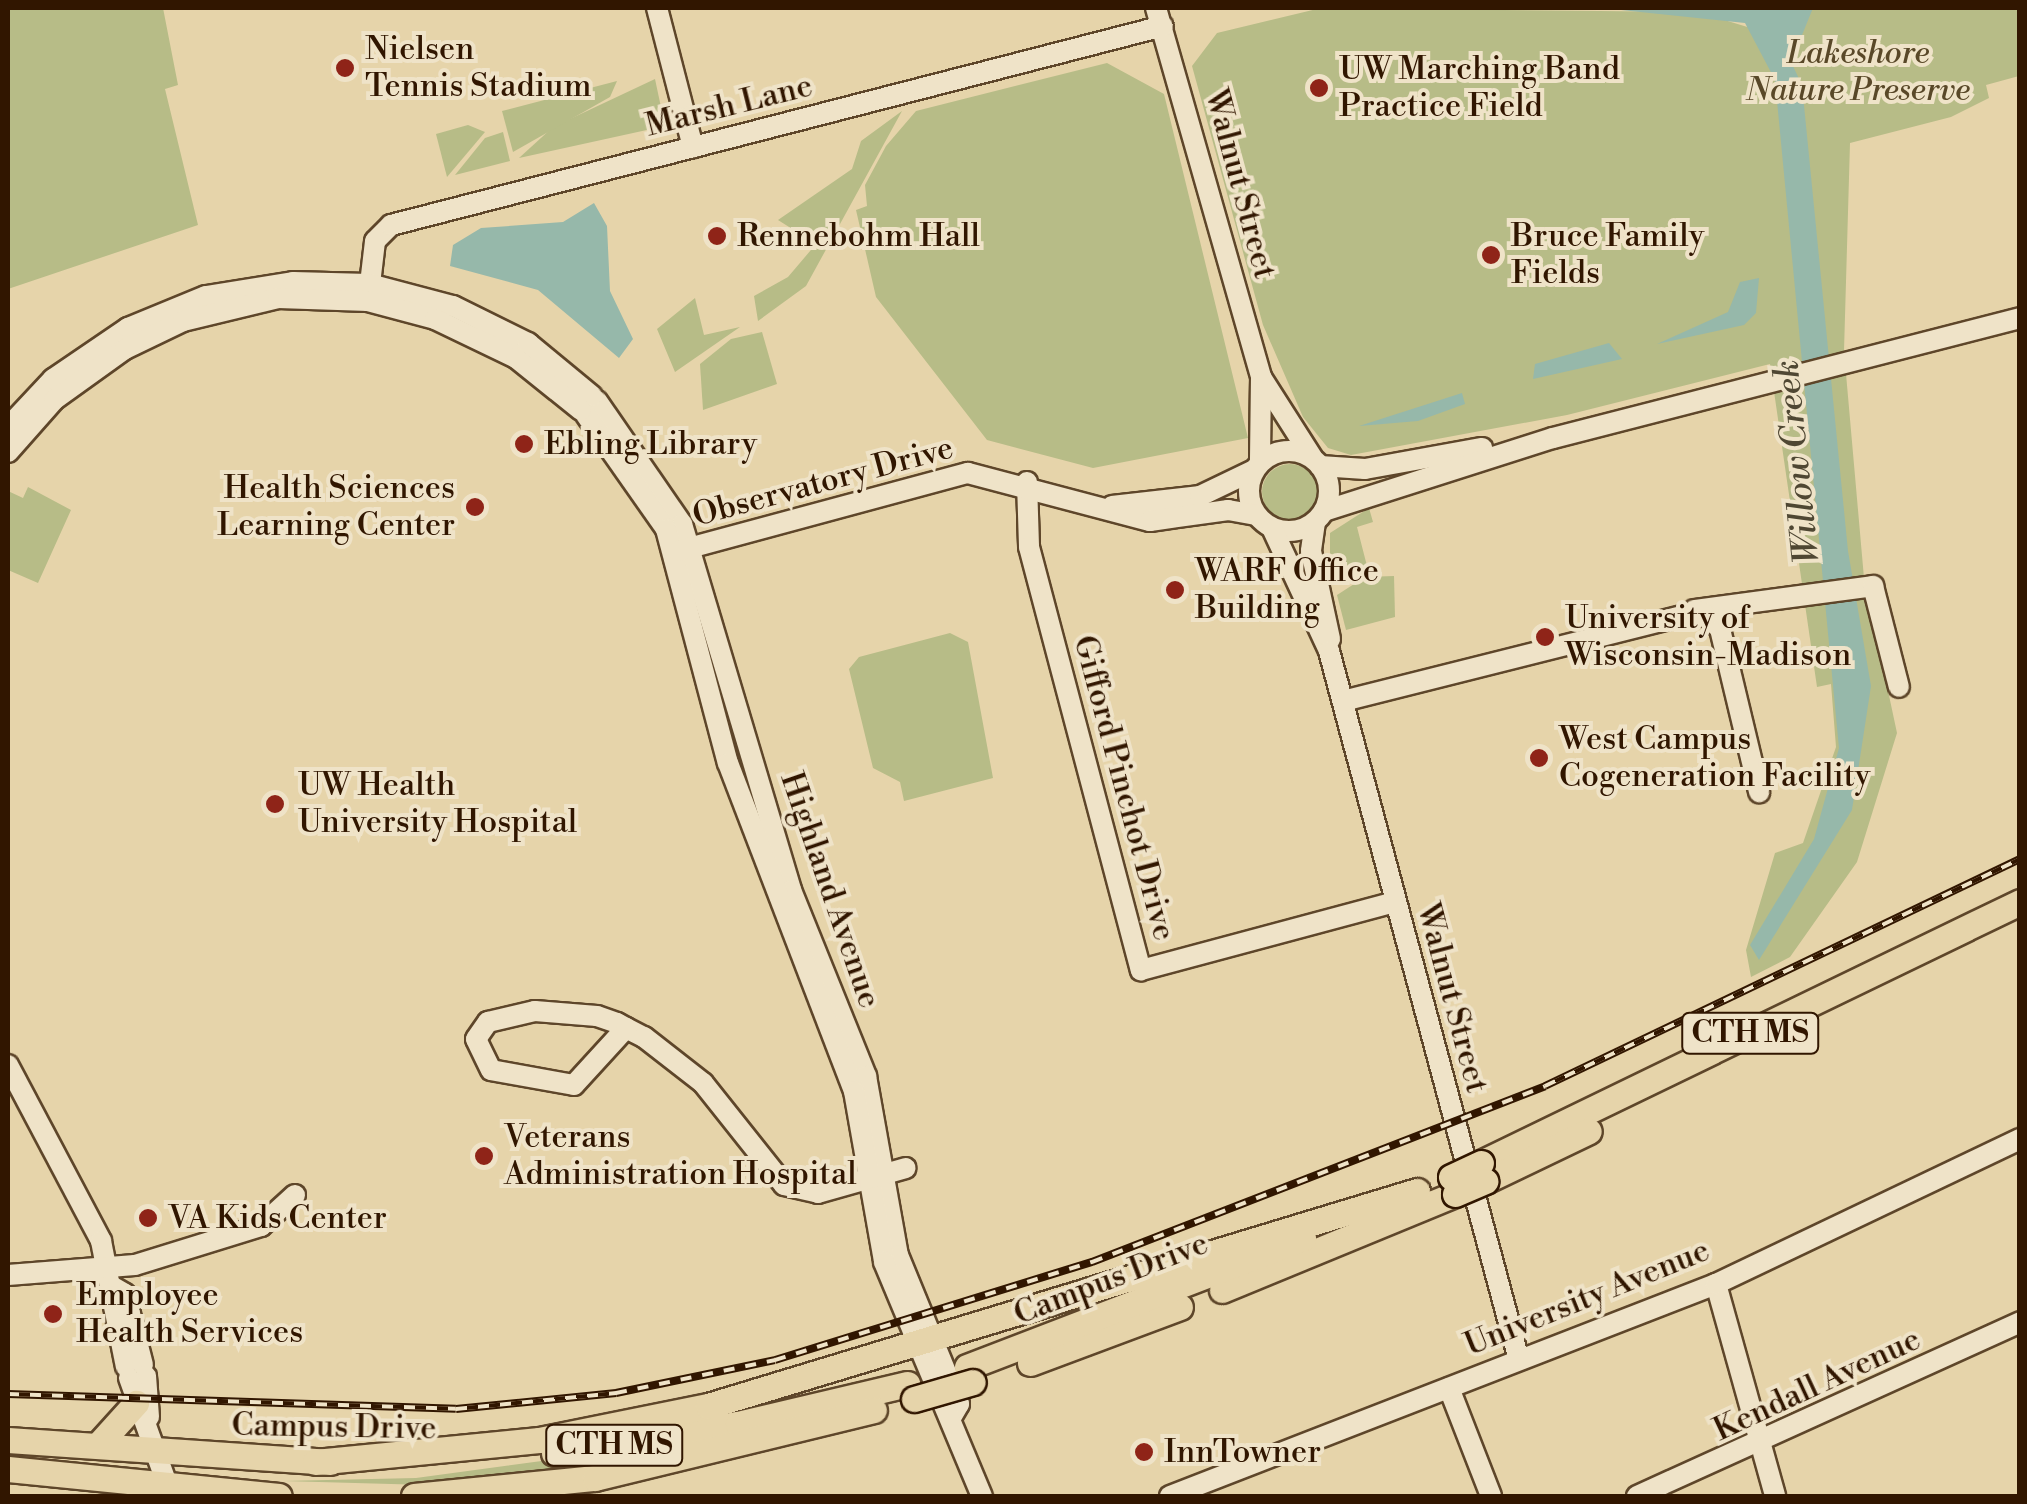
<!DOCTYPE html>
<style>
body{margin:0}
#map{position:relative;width:2027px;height:1504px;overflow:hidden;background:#e6d4aa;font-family:"Libre Bodoni",serif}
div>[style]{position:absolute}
.green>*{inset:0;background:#b7bc87}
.round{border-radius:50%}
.water>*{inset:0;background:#96b8aa}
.roads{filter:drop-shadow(2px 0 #5e462a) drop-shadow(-2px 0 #5e462a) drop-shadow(0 2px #5e462a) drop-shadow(0 -2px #5e462a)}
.minor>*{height:20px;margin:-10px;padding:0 10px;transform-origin:10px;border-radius:10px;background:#efe3c8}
.minor>.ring{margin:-10px;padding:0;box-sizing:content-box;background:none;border:20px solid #efe3c8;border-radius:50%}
.major>*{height:25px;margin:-12.5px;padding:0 12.5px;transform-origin:12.5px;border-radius:12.5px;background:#e6d4aa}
.rail>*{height:8px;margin-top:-4px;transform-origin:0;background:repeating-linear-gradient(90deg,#efe3c8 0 11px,#311600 0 22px);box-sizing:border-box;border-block:2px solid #311600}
.bridges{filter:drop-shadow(2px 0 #311600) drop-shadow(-2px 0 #311600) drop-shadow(0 2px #311600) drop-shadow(0 -2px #311600)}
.major-bridge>*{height:25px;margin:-12.5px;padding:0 12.5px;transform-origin:12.5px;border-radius:12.5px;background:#e6d4aa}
.dots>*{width:28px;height:28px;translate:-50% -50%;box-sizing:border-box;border:5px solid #efe3c8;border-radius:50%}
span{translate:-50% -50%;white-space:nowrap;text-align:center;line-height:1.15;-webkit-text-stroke:8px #efe3c8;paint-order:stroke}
.shield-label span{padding:2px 8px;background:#efe3c8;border:2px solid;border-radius:8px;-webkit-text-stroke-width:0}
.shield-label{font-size:30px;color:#311600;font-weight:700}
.poi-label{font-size:32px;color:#311600}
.left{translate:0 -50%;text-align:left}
.right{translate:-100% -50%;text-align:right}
.park-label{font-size:32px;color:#594828;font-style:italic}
.street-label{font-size:32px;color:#311600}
.water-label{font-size:35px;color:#4f4733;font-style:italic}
.frame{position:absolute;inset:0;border:10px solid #311600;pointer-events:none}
</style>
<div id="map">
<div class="green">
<div style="clip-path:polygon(8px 8px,163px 8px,178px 85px,165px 89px,198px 225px,8px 289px)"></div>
<div style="clip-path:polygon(1321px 8px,1698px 12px,1754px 29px,1767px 63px,1813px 8px,2019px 8px,2019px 76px,1986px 85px,1989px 98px,1951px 117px,1850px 143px,1844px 351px,1864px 578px,1897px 733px,1857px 862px,1790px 957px,1751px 977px,1746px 950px,1775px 853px,1803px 843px,1836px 747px,1831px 684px,1817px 687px,1770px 364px,1567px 415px,1351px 455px,1328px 448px,1303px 417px,1263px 325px,1192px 66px,1217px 33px)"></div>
<div style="clip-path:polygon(1107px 63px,1164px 94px,1248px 438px,1093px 468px,987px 440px,876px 297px,856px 210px,867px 206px,865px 185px,886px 146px,916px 111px)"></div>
<div style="clip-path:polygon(655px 79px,665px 126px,519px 158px,553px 127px)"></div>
<div style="clip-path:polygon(617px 81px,610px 97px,513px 152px,502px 111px)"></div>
<div style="clip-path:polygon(902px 111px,806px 286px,758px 321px,754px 296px,788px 277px,816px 244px,778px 220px,852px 169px,861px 141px)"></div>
<div style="clip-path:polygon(468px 125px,485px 132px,447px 177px,436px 134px)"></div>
<div style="clip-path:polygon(503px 132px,510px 161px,455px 175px,485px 138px)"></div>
<div style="clip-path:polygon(695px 298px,704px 335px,740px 327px,675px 372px,657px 329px)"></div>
<div style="clip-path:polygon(762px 332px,777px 384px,703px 410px,700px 364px,731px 339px)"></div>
<div class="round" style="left:1262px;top:464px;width:56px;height:56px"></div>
<div style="clip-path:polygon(28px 487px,71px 510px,38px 583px,8px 570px,8px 491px,23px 498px)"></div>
<div style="clip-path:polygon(1369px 508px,1373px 522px,1357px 527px,1367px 566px,1330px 566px,1330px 533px)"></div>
<div style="clip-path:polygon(1394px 576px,1395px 617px,1346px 630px,1337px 595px,1365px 577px)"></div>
<div style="clip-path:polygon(950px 633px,968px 642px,993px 778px,904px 801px,900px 782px,873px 768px,849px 669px,859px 657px)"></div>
<div style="clip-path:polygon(676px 1443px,669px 1454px,463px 1486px,283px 1481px,416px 1478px)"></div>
</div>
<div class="water">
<div style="clip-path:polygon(1602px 8px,1813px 8px,1791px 62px,1802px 85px,1848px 551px,1871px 686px,1852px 810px,1759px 960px,1750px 945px,1814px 839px,1839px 748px,1775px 80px,1745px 23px)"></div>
<div style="clip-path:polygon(594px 203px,607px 226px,610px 291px,633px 339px,619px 358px,538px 290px,450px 266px,453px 245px,481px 228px,563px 222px)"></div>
<div style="clip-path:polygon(1759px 278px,1756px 313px,1744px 325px,1657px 344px,1728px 312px,1740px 282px)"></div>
<div style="clip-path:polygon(1609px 343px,1622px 359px,1533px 379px,1535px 364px)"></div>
<div style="clip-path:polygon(1462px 393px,1465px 404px,1418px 421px,1359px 426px)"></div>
</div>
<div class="roads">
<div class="minor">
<div style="left:657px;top:8px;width:144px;rotate:75.5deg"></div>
<div style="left:1156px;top:8px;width:384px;rotate:74.1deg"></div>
<div style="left:1261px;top:377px;width:85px;rotate:90.7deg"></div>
<div style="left:368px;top:301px;width:60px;rotate:-83.3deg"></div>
<div style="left:375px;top:241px;width:23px;rotate:-45deg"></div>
<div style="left:391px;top:225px;width:797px;rotate:-14.45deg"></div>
<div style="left:1261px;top:377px;width:95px;rotate:57.5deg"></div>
<div style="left:597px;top:401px;width:150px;rotate:55.4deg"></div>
<div style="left:682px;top:524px;width:382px;rotate:73.4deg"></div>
<div style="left:791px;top:890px;width:201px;rotate:68deg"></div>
<div style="left:866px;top:1076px;width:182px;rotate:79.9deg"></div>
<div style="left:898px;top:1255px;width:161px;rotate:67.7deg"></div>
<div style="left:959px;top:1404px;width:14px;rotate:120deg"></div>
<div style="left:586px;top:415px;width:139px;rotate:54.9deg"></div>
<div style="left:666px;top:529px;width:242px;rotate:75.2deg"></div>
<div style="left:728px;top:763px;width:351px;rotate:69deg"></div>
<div style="left:854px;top:1091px;width:174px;rotate:80deg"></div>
<div style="left:884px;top:1262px;width:254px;rotate:67.3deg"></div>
<div style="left:8px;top:427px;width:66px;rotate:-46.8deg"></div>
<div style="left:53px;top:379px;width:91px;rotate:-34.2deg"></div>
<div style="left:128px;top:328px;width:84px;rotate:-22.3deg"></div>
<div style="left:206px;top:296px;width:88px;rotate:-9.1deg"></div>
<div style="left:293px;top:282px;width:76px;rotate:1.5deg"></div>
<div style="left:369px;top:284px;width:87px;rotate:14.7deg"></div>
<div style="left:453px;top:306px;width:84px;rotate:26.3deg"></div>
<div style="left:528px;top:343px;width:83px;rotate:39.6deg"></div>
<div class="ring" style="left:1249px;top:451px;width:60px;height:60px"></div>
<div style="left:8px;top:452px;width:69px;rotate:-48.5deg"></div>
<div style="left:54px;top:400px;width:87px;rotate:-35.7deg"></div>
<div style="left:125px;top:349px;width:64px;rotate:-25.8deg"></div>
<div style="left:183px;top:321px;width:98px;rotate:-13.6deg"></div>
<div style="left:278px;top:298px;width:90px;rotate:1.9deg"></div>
<div style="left:368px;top:301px;width:69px;rotate:15deg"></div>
<div style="left:435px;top:319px;width:90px;rotate:25.7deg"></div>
<div style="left:516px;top:358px;width:83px;rotate:38.7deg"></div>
<div style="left:1320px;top:466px;width:45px;rotate:3.8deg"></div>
<div style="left:1365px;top:469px;width:119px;rotate:-10.2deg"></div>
<div style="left:1027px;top:482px;width:65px;rotate:88.2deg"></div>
<div style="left:1029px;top:547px;width:438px;rotate:75.2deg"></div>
<div style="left:1141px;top:970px;width:263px;rotate:-15deg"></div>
<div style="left:1112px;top:506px;width:89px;rotate:-6.5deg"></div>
<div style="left:1200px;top:496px;width:60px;rotate:-25.7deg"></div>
<div style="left:1324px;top:511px;width:240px;rotate:-17.7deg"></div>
<div style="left:1553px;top:438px;width:482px;rotate:-14.4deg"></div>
<div style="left:1315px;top:522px;width:29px;rotate:98deg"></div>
<div style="left:1311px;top:551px;width:90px;rotate:77.8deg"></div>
<div style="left:1272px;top:528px;width:136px;rotate:65.1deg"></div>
<div style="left:1329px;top:651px;width:734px;rotate:75deg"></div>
<div style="left:678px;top:551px;width:300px;rotate:-15.1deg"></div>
<div style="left:968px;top:473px;width:188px;rotate:14.8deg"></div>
<div style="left:1150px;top:521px;width:79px;rotate:-8deg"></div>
<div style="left:1228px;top:510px;width:28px;rotate:10deg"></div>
<div style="left:1694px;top:610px;width:181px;rotate:-7.6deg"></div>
<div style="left:1873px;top:586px;width:104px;rotate:75.6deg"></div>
<div style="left:1343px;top:701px;width:369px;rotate:-14.1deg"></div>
<div style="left:1701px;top:611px;width:26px;rotate:43deg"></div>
<div style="left:1720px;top:629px;width:168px;rotate:76.5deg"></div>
<div style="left:626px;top:1028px;width:77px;rotate:132.4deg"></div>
<div style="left:574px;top:1085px;width:84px;rotate:-169.8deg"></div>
<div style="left:491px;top:1070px;width:34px;rotate:-116deg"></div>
<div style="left:476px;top:1039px;width:21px;rotate:-55deg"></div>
<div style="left:488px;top:1022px;width:48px;rotate:-13.2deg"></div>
<div style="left:535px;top:1011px;width:62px;rotate:4.6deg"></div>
<div style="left:597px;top:1016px;width:21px;rotate:19deg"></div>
<div style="left:617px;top:1023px;width:10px;rotate:29deg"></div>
<div style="left:626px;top:1028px;width:20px;rotate:27deg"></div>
<div style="left:644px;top:1037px;width:75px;rotate:37.9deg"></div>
<div style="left:703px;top:1083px;width:130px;rotate:51.5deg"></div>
<div style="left:784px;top:1185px;width:35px;rotate:13deg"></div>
<div style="left:818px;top:1193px;width:91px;rotate:-15.9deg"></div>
<div style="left:8px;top:1065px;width:199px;rotate:62.1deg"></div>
<div style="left:101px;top:1241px;width:128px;rotate:78.8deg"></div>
<div style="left:8px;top:1275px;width:127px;rotate:-4.5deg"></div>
<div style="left:135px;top:1265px;width:132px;rotate:-17.2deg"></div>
<div style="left:261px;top:1226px;width:46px;rotate:-42.4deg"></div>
<div style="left:1716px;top:1284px;width:220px;rotate:74.4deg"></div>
<div style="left:113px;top:1287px;width:14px;rotate:30deg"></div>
<div style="left:125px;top:1294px;width:73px;rotate:75.8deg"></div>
<div style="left:146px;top:1376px;width:41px;rotate:85.8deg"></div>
<div style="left:129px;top:1378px;width:124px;rotate:70.3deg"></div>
<div style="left:1449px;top:1388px;width:116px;rotate:68.7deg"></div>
<div style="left:1170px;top:1496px;width:586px;rotate:-21.22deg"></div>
<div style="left:1716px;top:1284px;width:337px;rotate:-25.5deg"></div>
<div style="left:1637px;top:1496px;width:421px;rotate:-24.4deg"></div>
</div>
<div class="major">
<div style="left:1481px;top:1163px;width:599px;rotate:-25.84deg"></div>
<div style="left:1485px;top:1181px;width:115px;rotate:-25.7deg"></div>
<div style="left:1222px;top:1290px;width:252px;rotate:-22.4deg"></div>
<div style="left:1030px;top:1363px;width:160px;rotate:-20.5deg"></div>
<div style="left:967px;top:1367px;width:360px;rotate:-21deg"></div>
<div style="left:8px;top:1440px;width:323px;rotate:3.9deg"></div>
<div style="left:98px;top:1445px;width:57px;rotate:-47.9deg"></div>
<div style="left:554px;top:1453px;width:186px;rotate:-9deg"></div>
<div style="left:738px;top:1424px;width:174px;rotate:-13.3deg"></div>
<div style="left:315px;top:1462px;width:225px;rotate:-5.6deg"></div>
<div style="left:539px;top:1440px;width:172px;rotate:-11.4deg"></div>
<div style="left:708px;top:1406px;width:741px;rotate:-16.87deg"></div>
<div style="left:8px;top:1469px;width:272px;rotate:5.7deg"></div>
<div style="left:414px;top:1496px;width:182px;rotate:-5.7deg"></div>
<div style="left:595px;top:1478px;width:287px;rotate:-13.7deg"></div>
</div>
</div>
<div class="rail">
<div style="left:8px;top:1394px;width:448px;rotate:1.9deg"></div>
<div style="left:456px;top:1409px;width:161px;rotate:-5.7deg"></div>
<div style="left:616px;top:1393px;width:162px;rotate:-11.7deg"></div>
<div style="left:775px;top:1360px;width:332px;rotate:-17.2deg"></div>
<div style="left:1092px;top:1262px;width:486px;rotate:-21.2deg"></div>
<div style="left:1545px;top:1086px;width:526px;rotate:-25.54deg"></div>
</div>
<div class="bridges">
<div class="major-bridge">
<div style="left:1451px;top:1177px;width:33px;rotate:-25deg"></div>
<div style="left:1455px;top:1194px;width:33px;rotate:-23deg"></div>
<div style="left:914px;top:1399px;width:61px;rotate:-16.1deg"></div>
</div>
</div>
<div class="dots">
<div style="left:345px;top:68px;background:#8f2418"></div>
<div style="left:1319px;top:88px;background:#8f2418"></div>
<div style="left:717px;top:236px;background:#8f2418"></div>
<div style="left:1491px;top:255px;background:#8f2418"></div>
<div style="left:524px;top:444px;background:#8f2418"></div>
<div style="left:475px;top:507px;background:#8f2418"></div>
<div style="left:1175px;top:590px;background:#8f2418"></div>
<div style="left:1545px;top:637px;background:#8f2418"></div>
<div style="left:1539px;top:758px;background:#8f2418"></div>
<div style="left:275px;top:804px;background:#8f2418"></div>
<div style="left:484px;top:1156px;background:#8f2418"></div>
<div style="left:148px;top:1218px;background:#8f2418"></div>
<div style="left:53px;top:1314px;background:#8f2418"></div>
<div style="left:1144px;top:1452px;background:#8f2418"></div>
</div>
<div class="shield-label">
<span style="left:1750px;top:1033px">CTH MS</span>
<span style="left:614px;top:1445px">CTH MS</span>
</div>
<div class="poi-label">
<span class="left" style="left:365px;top:68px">Nielsen<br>Tennis Stadium</span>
<span class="left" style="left:1339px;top:88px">UW Marching Band<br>Practice Field</span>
<span class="left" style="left:737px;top:236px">Rennebohm Hall</span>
<span class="left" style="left:1511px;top:255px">Bruce Family<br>Fields</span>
<span class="left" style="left:544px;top:444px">Ebling Library</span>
<span class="right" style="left:455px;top:507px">Health Sciences<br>Learning Center</span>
<span class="left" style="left:1195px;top:590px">WARF Office<br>Building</span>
<span class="left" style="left:1565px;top:637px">University of<br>Wisconsin-Madison</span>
<span class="left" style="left:1559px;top:758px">West Campus<br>Cogeneration Facility</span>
<span class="left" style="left:298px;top:804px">UW Health<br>University Hospital</span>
<span class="left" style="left:504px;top:1156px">Veterans<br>Administration Hospital</span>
<span class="left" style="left:168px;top:1218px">VA Kids Center</span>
<span class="left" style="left:76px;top:1314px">Employee<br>Health Services</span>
<span class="left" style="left:1164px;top:1452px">InnTowner</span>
</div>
<div class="park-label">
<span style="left:1858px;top:72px">Lakeshore<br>Nature Preserve</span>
</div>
<div class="street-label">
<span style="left:729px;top:106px;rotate:-14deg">Marsh Lane</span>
<span style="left:1240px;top:184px;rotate:75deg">Walnut Street</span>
<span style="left:823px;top:482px;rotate:-15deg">Observatory Drive</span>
<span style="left:1124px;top:788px;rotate:75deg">Gifford Pinchot Drive</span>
<span style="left:830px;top:890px;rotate:71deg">Highland Avenue</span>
<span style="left:1452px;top:998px;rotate:75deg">Walnut Street</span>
<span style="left:1111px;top:1279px;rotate:-21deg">Campus Drive</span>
<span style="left:1587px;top:1298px;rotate:-22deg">University Avenue</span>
<span style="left:1817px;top:1385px;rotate:-25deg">Kendall Avenue</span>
<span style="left:334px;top:1427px;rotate:1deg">Campus Drive</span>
</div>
<div class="water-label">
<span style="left:1798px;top:462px;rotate:-96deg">Willow Creek</span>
</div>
<div class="frame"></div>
</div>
